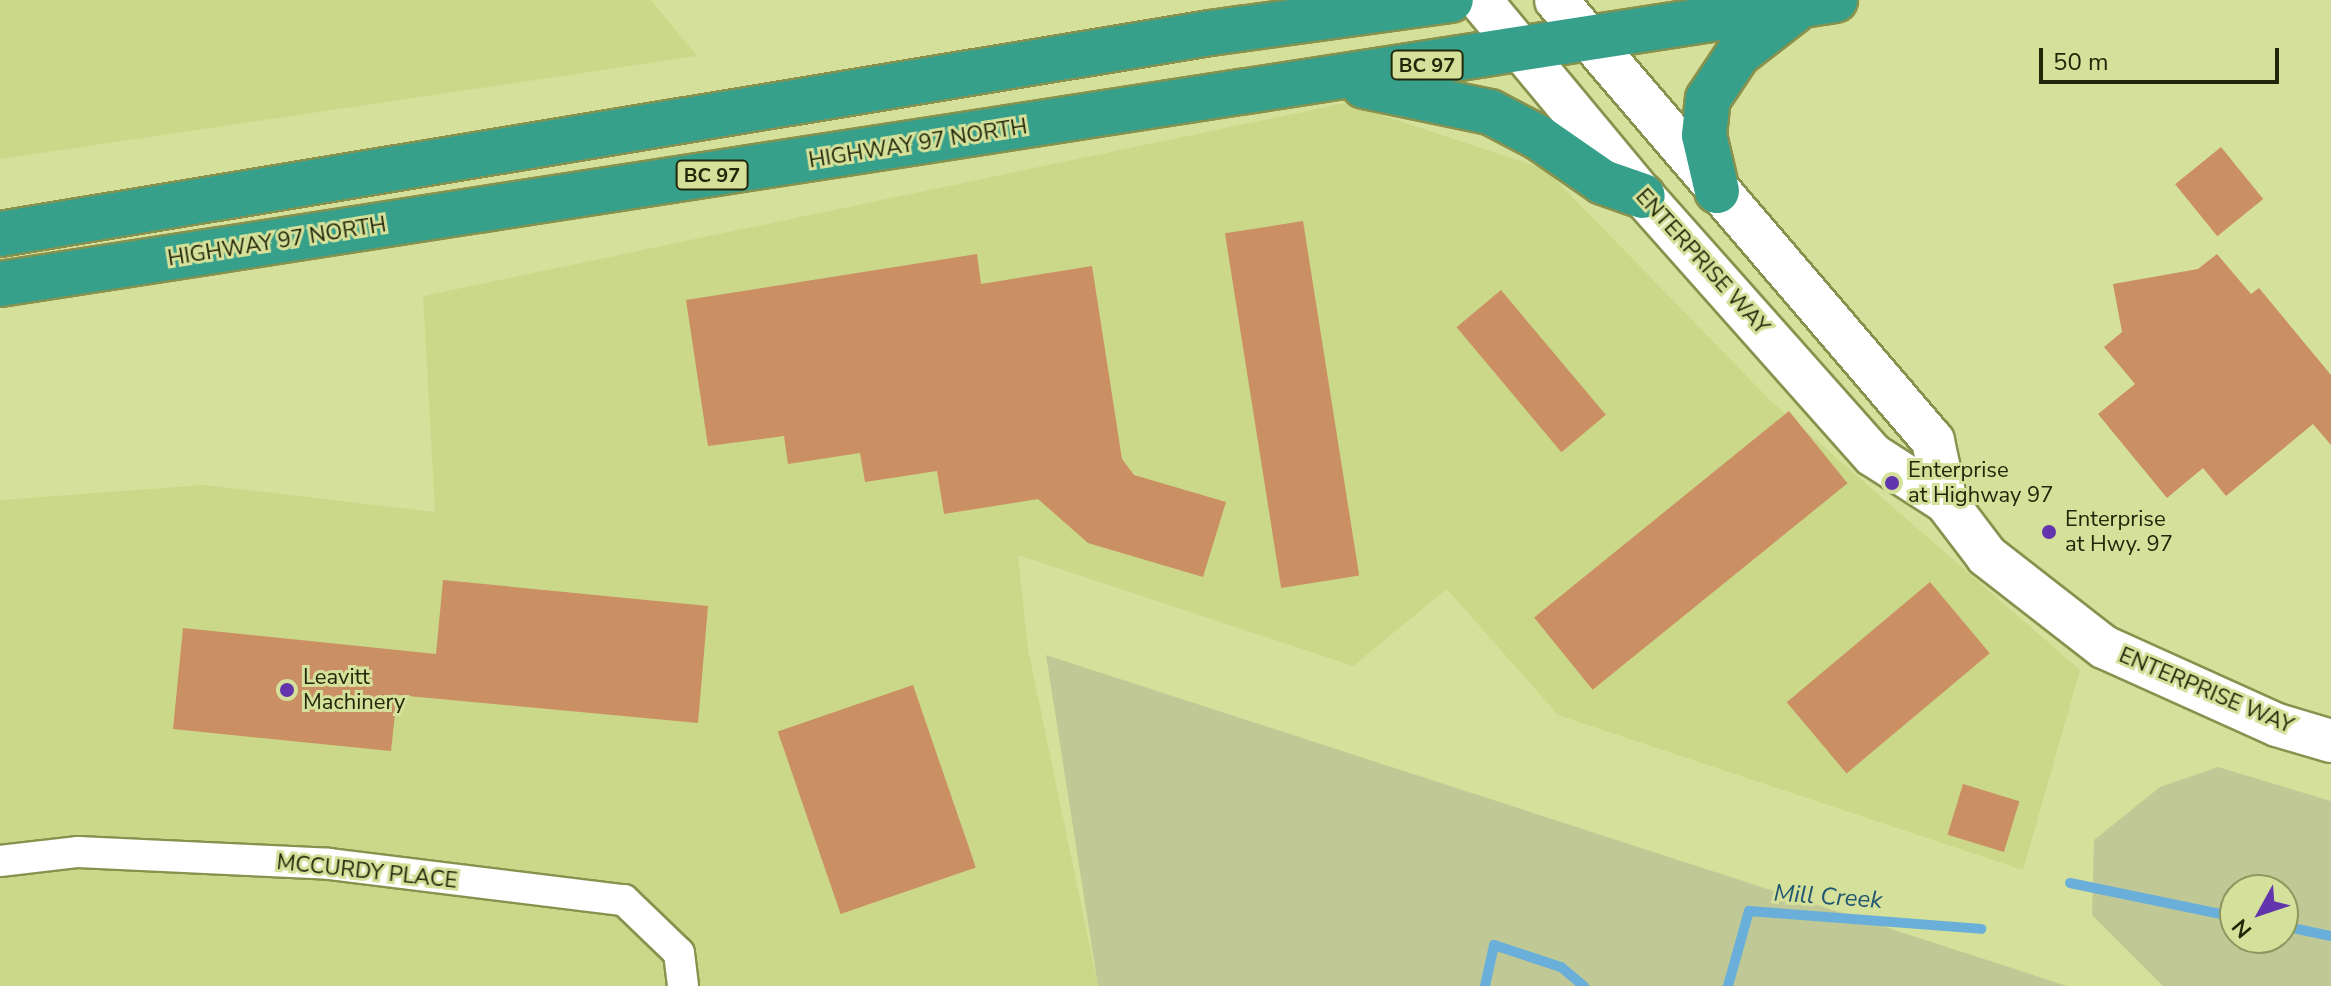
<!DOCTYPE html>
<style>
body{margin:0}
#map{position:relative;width:2331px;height:986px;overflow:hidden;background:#d5e19a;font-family:"Nunito Sans",sans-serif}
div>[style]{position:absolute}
.built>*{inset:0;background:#cbd889}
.green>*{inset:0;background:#c0c996}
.stream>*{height:10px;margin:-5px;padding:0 5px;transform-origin:5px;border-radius:5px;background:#6aafd9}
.building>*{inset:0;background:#cb8f64;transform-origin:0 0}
.roads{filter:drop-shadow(2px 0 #88924e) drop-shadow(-2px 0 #88924e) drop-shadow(0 2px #88924e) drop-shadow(0 -2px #88924e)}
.street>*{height:30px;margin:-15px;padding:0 15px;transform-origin:15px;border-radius:15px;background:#fff}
.secondary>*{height:42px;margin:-21px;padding:0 21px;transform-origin:21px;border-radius:21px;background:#fff}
.highway>*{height:44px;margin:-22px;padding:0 22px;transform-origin:22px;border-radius:22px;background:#36a08a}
.dots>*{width:22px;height:22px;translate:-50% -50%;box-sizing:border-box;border:4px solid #d5e19a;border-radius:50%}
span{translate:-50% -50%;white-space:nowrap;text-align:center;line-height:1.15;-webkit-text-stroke:6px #d5e19a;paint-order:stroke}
.shield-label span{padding:2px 6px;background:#d5e19a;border:2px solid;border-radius:6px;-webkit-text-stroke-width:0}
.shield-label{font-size:20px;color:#23270a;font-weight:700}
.street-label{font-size:22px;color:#23270a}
.poi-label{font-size:22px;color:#23270a}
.left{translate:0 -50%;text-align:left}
.water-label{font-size:24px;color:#205572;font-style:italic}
.north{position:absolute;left:2219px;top:874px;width:80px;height:80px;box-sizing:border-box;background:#d5e19a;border:2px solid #8e9760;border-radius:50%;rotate:230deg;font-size:22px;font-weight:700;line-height:32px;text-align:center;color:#23270a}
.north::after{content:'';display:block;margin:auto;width:28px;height:36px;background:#6335ac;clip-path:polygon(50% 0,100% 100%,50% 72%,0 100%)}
.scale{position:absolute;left:2039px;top:48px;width:240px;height:36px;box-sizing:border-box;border:4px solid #23270a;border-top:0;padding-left:10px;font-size:24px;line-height:28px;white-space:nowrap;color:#23270a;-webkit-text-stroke:6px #d5e19a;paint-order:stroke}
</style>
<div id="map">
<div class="built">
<div style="clip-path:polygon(0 0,651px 0,697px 56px,0 159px)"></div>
<div style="clip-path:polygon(1345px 103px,1545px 169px,1771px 401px,2080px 670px,2023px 870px,1558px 715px,1447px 589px,1353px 666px,1018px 555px,1028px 649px,1098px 986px,0 986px,0 500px,204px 485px,435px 512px,423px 296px)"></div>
</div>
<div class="green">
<div style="clip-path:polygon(1046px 655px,2067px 986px,1098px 986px)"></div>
<div style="clip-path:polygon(evenodd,2218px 767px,2331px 801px,2331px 986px,2163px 986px,2092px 915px,2094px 840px,2160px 787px,2218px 767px,2283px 890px,2283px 938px,2235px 938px,2235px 890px,2283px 890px)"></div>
</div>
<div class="stream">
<div style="left:2070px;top:883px;width:168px;rotate:11.6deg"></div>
<div style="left:2283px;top:926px;width:49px;rotate:11.8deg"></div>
<div style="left:1485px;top:986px;width:42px;rotate:-77.6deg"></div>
<div style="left:1494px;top:945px;width:71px;rotate:18.2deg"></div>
<div style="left:1561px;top:967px;width:30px;rotate:40deg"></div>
<div style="left:1728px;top:986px;width:78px;rotate:-74.4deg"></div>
<div style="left:1749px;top:911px;width:233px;rotate:4.4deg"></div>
</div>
<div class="building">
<div style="left:2221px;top:147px;width:67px;height:59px;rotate:51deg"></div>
<div style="left:1303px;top:221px;width:359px;height:79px;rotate:81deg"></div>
<div style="clip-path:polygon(977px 254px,981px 284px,1092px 266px,1122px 459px,1134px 475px,1226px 502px,1203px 577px,1088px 543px,1038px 499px,944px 514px,937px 471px,865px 482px,860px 453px,788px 464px,784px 436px,708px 446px,686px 300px)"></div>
<div style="clip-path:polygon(2217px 254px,2251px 294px,2259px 288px,2331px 375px,2331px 445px,2313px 424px,2226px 496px,2203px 468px,2167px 498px,2098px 414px,2135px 384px,2104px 347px,2122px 332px,2113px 284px,2198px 269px)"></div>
<div style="left:1501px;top:290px;width:163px;height:58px;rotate:50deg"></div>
<div style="left:1789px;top:411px;width:93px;height:328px;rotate:51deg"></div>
<div style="clip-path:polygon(443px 580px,708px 606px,698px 723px,397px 695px,391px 751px,173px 729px,183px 628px,436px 654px)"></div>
<div style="left:1930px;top:582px;width:93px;height:187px;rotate:50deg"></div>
<div style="left:913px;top:685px;width:193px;height:143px;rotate:71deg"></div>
<div style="left:1963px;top:784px;width:59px;height:53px;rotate:17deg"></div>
</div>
<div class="roads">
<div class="street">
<div style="left:0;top:861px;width:79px;rotate:-6.6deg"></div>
<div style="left:78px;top:852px;width:251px;rotate:2.7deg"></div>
<div style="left:329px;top:864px;width:297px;rotate:7deg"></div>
<div style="left:624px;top:900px;width:76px;rotate:43.9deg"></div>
<div style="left:679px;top:953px;width:33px;rotate:83deg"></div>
</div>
<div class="secondary">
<div style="left:1480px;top:0;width:255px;rotate:50.3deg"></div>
<div style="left:1643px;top:196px;width:346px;rotate:48.4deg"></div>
<div style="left:1873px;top:455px;width:87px;rotate:32.8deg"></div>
<div style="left:1946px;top:502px;width:68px;rotate:52.8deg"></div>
<div style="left:1987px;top:556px;width:148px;rotate:37.9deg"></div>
<div style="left:2104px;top:647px;width:190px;rotate:24.3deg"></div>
<div style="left:2277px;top:725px;width:56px;rotate:16.5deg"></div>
<div style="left:1556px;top:0;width:580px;rotate:49.47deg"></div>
<div style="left:1933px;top:441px;width:62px;rotate:78deg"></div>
</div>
<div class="highway">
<div style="left:1364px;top:86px;width:129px;rotate:11.7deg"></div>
<div style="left:1490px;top:112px;width:54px;rotate:27.5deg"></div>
<div style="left:1538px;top:137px;width:79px;rotate:34.7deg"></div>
<div style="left:1603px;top:182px;width:42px;rotate:19.3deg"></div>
<div style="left:1717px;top:191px;width:57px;rotate:-103.1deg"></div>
<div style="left:1704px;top:135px;width:36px;rotate:-84deg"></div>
<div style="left:1708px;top:99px;width:54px;rotate:-56.3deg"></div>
<div style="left:1738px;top:54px;width:73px;rotate:-37.8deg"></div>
<div style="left:0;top:234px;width:1227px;rotate:-9.43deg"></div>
<div style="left:1210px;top:33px;width:243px;rotate:-7.8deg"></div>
<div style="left:0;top:284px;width:1857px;rotate:-8.8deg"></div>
</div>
</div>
<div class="dots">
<div style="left:1892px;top:483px;background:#6335ac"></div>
<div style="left:2049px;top:532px;background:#6335ac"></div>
<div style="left:287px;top:690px;background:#6335ac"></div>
</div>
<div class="shield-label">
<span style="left:1427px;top:65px">BC 97</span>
<span style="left:712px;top:175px">BC 97</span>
</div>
<div class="street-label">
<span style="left:918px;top:144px;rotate:-9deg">HIGHWAY 97 NORTH</span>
<span style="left:277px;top:242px;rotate:-9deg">HIGHWAY 97 NORTH</span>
<span style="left:1702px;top:262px;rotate:48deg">ENTERPRISE WAY</span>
<span style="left:2206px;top:691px;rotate:23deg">ENTERPRISE WAY</span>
<span style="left:367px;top:872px;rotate:6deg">MCCURDY PLACE</span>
</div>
<div class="poi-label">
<span class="left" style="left:1908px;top:483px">Enterprise<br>at Highway 97</span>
<span class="left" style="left:2065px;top:532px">Enterprise<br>at Hwy. 97</span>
<span class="left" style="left:303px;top:690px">Leavitt<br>Machinery</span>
</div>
<div class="water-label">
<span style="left:1828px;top:897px;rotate:4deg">Mill Creek</span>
</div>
<div class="north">N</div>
<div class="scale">50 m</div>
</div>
